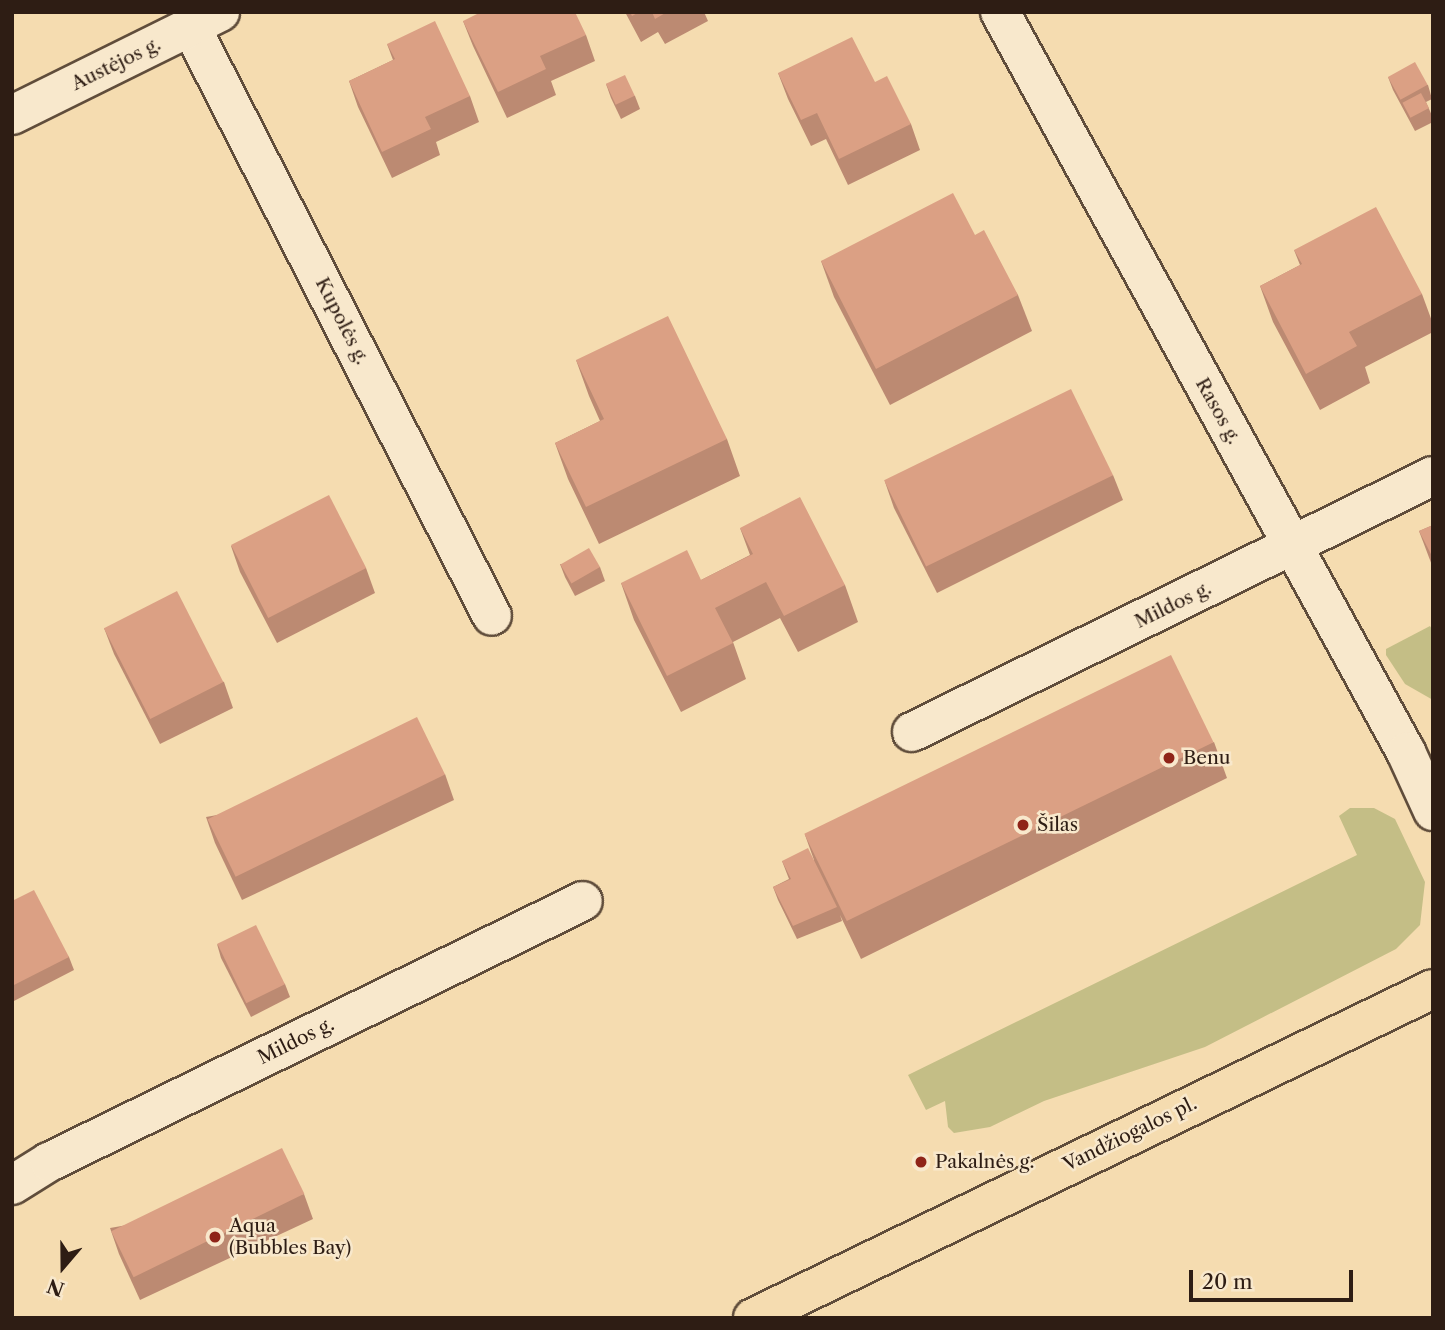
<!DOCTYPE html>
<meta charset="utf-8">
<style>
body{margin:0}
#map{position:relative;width:1445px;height:1330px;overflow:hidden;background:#f5dcb0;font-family:"Libre Caslon Text",serif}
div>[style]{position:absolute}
.green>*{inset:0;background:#c4be86}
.roads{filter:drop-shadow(2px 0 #604d3b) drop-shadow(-2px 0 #604d3b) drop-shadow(0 2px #604d3b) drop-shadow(0 -2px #604d3b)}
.minor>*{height:38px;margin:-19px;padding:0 19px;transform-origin:19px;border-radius:19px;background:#f8e8cc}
.primary>*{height:38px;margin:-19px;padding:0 19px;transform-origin:19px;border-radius:19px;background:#f5dcb0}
.wall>*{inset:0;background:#bc8a72}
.building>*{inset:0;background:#dba084;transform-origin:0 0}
.dots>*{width:19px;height:19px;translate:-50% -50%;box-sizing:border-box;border:4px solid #f8e8cc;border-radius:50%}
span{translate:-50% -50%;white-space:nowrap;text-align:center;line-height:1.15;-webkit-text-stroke:5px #f8e8cc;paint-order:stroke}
.street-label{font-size:19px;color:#2e1d14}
.poi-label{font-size:19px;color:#2e1d14}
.left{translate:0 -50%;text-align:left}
.frame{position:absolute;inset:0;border:14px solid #2e1d14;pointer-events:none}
.north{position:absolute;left:28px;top:1232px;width:70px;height:70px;-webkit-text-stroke:5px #f8e8cc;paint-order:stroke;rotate:200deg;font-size:19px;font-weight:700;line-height:28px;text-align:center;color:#2e1d14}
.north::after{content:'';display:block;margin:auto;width:24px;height:32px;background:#2e1d14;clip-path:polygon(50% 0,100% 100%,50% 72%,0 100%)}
.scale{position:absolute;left:1189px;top:1270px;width:164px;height:32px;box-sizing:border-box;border:4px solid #2e1d14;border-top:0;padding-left:9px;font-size:21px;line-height:24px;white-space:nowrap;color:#2e1d14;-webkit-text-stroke:5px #f8e8cc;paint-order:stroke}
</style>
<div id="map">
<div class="green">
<div style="clip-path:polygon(1430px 626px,1433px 631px,1433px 700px,1405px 684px,1386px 655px,1386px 649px)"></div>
<div style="clip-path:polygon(1350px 808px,1374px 808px,1395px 819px,1425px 882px,1420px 925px,1396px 949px,1205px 1047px,1044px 1101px,990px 1127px,954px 1133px,948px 1127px,945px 1101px,926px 1110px,908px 1075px,1357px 855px,1339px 816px)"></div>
</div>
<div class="roads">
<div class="minor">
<div style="left:1000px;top:12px;width:844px;rotate:61.25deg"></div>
<div style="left:1406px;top:752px;width:65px;rotate:65.4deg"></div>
<div style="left:191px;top:27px;width:661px;rotate:62.93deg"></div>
<div style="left:12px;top:115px;width:232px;rotate:-26.3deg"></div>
<div style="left:912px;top:732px;width:580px;rotate:-26.17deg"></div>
<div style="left:12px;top:1185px;width:44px;rotate:-31.9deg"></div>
<div style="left:49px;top:1162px;width:594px;rotate:-26.05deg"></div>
</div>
<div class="primary">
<div style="left:753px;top:1318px;width:755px;rotate:-25.82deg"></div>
</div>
</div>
<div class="wall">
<div style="clip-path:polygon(625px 12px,704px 12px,708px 21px,665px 44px,658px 32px,641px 42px)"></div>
<div style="clip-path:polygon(463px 21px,586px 35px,595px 61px,551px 81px,556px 95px,507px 118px,473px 46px)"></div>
<div style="clip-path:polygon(387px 44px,470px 96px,479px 122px,436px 142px,440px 155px,392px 178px,358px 107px,349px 81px,393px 60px)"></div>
<div style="clip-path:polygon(778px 73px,875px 82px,911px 124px,920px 150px,848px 185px,826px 139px,811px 146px,788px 99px)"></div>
<div style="clip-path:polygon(1388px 77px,1428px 85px,1432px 99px,1426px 102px,1433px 118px,1433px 122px,1415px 131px,1393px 90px)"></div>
<div style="clip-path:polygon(606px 84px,635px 96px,640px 109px,621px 119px,611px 98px)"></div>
<div style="clip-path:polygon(975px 235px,1018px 295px,1032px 331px,890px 405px,834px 297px,821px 261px)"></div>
<div style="clip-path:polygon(1294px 250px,1422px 294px,1433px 324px,1433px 332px,1365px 367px,1370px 383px,1320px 410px,1273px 322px,1260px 286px,1300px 265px)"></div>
<div style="clip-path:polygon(576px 360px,727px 439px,740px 476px,599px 544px,568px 479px,555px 443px,600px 421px,589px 396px)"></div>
<div style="clip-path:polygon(1113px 475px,1123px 500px,937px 593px,894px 508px,885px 482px)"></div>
<div style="clip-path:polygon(1433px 525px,1433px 568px,1419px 531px)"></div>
<div style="clip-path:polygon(740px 528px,845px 585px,858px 622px,798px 652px,780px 618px,733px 642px,746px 679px,681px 712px,634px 620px,621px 583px,701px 580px,750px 555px)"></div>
<div style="clip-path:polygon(231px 546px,366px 568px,375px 593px,277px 643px,240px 572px)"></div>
<div style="clip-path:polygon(560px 564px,600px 567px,605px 581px,575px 596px,565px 577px)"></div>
<div style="clip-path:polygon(104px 628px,224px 682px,233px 708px,160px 744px,114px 654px)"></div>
<div style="clip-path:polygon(1214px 742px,1227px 778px,861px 959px,840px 915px,842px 921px,797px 939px,778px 900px,773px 887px,789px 879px,782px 861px,814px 860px,805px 835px)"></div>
<div style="clip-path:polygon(445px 774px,454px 800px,242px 900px,215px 843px,206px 817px)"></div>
<div style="clip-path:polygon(12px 901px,69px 957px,74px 970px,12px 1002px)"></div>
<div style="clip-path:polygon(217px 944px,285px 984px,290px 997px,251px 1017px,221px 958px)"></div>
<div style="clip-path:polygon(304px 1194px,313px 1219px,140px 1300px,119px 1254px,110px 1228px)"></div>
</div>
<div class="building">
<div style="clip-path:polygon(481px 12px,575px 12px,586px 35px,540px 56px,546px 69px,498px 92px,463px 21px)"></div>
<div style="clip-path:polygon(630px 12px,639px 12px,632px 16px)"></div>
<div style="clip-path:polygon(652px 12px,667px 12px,655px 19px)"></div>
<div style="clip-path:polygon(435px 21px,470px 96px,425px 117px,431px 129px,382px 152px,349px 81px,395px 59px,387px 44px)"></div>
<div style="clip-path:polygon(852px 37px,875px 82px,887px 76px,911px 124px,839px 159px,817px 113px,801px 120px,778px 73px)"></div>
<div style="left:1415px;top:62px;width:26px;height:31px;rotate:61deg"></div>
<div style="left:625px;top:75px;width:23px;height:21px;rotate:65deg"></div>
<div style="left:1421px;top:93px;width:17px;height:21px;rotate:62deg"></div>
<div style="clip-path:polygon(953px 193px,975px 235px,984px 230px,1018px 295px,876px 369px,821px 261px)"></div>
<div style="clip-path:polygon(1376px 207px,1422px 294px,1349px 332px,1357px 346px,1306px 374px,1260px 286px,1302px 264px,1294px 250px)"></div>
<div style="clip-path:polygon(668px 316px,727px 439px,586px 507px,555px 443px,604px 419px,576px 360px)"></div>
<div style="left:1071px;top:389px;width:96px;height:208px;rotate:64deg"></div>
<div style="left:329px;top:495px;width:82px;height:110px;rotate:63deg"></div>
<div style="clip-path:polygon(800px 497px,845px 585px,784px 616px,766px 582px,715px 608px,733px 643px,667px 676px,621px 583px,687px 550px,701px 580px,753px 554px,740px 528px)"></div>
<div style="clip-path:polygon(1433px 525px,1433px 558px,1419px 531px)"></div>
<div style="left:589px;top:548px;width:22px;height:33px;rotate:60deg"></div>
<div style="left:177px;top:591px;width:102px;height:82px;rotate:63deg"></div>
<div style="left:1171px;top:655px;width:97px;height:408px;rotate:64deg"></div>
<div style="left:417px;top:717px;width:64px;height:233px;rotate:64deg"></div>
<div style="clip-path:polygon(808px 848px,837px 907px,793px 926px,773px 887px,791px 879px,782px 861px)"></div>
<div style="clip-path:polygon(34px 890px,69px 957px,12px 986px,12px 901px)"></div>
<div style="left:256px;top:925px;width:66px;height:43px;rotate:64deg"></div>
<div style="left:282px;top:1148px;width:51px;height:190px;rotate:64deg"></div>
</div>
<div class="dots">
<div style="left:1169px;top:758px;background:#8f2418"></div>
<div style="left:1023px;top:825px;background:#8f2418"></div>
<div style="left:921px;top:1162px;background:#8f2418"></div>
<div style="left:215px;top:1237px;background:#8f2418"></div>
</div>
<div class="street-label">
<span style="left:116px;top:64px;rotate:-26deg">Austėjos g.</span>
<span style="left:342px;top:321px;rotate:63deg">Kupolės g.</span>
<span style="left:1218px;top:411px;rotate:61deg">Rasos g.</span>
<span style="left:1173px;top:605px;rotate:-26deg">Mildos g.</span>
<span style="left:296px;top:1041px;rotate:-26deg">Mildos g.</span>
<span style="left:1130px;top:1134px;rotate:-26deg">Vandžiogalos pl.</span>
</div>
<div class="poi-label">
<span class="left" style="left:1183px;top:758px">Benu</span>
<span class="left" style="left:1037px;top:825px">Šilas</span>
<span class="left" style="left:935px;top:1162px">Pakalnės g.</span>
<span class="left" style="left:229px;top:1237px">Aqua<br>(Bubbles Bay)</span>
</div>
<div class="frame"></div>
<div class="north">N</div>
<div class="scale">20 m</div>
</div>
